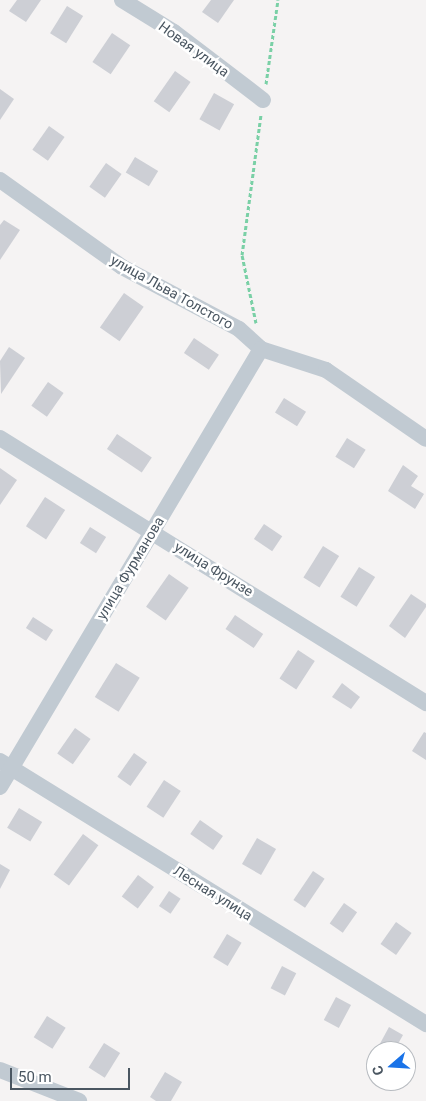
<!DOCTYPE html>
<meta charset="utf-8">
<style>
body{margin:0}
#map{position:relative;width:426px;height:1101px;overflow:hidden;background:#f5f3f3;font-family:Roboto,sans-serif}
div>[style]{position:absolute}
.building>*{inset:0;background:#cdcfd5;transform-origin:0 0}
.path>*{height:3px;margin-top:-1.5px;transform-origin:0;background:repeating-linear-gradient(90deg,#7ad0a6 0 4px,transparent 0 6.5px)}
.minor>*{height:16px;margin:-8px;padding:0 8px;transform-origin:8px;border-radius:8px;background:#c1cad2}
span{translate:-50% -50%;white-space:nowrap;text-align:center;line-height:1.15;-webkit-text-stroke:5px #fff;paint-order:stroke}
.street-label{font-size:14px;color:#4a5661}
.north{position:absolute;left:366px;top:1041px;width:50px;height:50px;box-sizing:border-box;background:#fff;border:1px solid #b7bbc0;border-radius:50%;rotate:251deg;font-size:14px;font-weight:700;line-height:20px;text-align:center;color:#4a5661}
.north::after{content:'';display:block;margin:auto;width:18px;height:22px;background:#1a73e8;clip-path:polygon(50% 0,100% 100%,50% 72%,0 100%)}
.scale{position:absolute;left:10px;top:1068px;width:120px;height:22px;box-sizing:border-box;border:2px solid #4a5661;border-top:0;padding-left:6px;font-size:15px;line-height:18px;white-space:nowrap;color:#4a5661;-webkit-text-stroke:4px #fff;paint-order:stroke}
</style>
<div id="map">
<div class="building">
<div style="clip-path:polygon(17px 0,41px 0,26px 22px,9px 11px)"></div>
<div style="clip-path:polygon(211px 0,234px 0,218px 23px,202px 12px)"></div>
<div style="left:67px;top:6px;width:19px;height:32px;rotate:32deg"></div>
<div style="left:112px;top:33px;width:22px;height:35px;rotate:34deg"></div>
<div style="left:175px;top:71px;width:19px;height:37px;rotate:35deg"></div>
<div style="clip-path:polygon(0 89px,14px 99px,0 120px)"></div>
<div style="left:214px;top:93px;width:23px;height:30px;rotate:29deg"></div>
<div style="left:49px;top:126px;width:19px;height:29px;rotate:35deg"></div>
<div style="left:135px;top:157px;width:27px;height:18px;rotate:31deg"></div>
<div style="left:106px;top:163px;width:19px;height:29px;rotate:35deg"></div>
<div style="clip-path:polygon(4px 220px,20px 230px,0 260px,0 225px)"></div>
<div style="left:124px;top:293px;width:24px;height:42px;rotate:35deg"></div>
<div style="left:194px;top:338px;width:30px;height:18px;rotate:34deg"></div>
<div style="clip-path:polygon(9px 347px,25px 358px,1px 394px,0 361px)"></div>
<div style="left:48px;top:382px;width:19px;height:29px;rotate:35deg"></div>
<div style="left:284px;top:398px;width:26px;height:17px;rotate:32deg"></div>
<div style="left:117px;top:434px;width:42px;height:18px;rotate:34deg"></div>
<div style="left:347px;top:438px;width:22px;height:22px;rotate:32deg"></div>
<div style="clip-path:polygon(403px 465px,418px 476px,411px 486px,424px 494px,415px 509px,388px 491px)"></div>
<div style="clip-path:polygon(0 468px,17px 480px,0 505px)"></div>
<div style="left:45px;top:497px;width:24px;height:35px;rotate:33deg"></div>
<div style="left:264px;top:524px;width:22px;height:18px;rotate:34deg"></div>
<div style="left:90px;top:527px;width:19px;height:19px;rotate:32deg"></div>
<div style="left:323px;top:546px;width:19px;height:37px;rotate:32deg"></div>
<div style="left:359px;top:567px;width:19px;height:35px;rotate:32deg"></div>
<div style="left:169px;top:574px;width:24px;height:40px;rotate:35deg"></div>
<div style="clip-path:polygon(411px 594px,426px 604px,426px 607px,405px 638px,389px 626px)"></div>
<div style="left:235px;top:615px;width:34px;height:17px;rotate:34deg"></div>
<div style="left:33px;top:617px;width:24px;height:13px;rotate:33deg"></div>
<div style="left:298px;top:650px;width:20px;height:34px;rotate:33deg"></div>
<div style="left:116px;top:663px;width:28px;height:40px;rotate:32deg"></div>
<div style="clip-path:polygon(342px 683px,360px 697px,351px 709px,332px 697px)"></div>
<div style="left:75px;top:728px;width:19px;height:31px;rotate:35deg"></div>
<div style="clip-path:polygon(424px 732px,426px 733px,426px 760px,412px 751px)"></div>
<div style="left:134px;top:753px;width:16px;height:29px;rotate:35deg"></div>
<div style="left:164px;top:780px;width:20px;height:32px;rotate:33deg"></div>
<div style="left:19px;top:808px;width:27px;height:23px;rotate:31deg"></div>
<div style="left:200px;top:820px;width:28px;height:17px;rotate:35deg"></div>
<div style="left:83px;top:834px;width:19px;height:50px;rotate:36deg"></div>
<div style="left:257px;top:838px;width:22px;height:30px;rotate:30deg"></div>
<div style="clip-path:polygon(0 864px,10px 870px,0 889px)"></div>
<div style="left:313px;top:871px;width:14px;height:35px;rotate:34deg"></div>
<div style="left:138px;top:875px;width:20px;height:27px;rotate:37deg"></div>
<div style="left:169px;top:891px;width:14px;height:18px;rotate:34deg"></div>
<div style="left:344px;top:903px;width:16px;height:25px;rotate:35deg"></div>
<div style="left:396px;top:922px;width:19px;height:27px;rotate:35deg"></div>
<div style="left:227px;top:934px;width:17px;height:27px;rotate:31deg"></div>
<div style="left:282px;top:966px;width:16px;height:25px;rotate:27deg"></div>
<div style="left:336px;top:997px;width:17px;height:26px;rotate:28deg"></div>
<div style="left:47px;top:1016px;width:22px;height:25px;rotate:32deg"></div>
<div style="clip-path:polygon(389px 1027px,403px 1035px,394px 1051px,376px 1051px)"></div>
<div style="left:104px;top:1043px;width:19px;height:29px;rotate:32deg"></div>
<div style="clip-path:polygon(165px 1072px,182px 1082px,171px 1101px,156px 1101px,150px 1097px)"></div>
</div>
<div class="path">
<div style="left:266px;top:84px;width:85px;rotate:-81.9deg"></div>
<div style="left:256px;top:323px;width:69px;rotate:-101.6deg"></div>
<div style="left:242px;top:255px;width:142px;rotate:-82.3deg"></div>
</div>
<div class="minor">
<div style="left:122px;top:0;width:61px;rotate:31.6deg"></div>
<div style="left:174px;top:32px;width:112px;rotate:37.4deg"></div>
<div style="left:0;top:180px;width:150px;rotate:35.5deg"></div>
<div style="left:122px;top:267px;width:132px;rotate:27.9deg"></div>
<div style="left:239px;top:329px;width:30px;rotate:42deg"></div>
<div style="left:261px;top:349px;width:68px;rotate:17.9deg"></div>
<div style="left:326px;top:370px;width:121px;rotate:34.6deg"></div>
<div style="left:0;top:438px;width:502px;rotate:31.88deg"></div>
<div style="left:0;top:761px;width:501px;rotate:31.69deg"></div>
<div style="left:0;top:787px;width:510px;rotate:-59.21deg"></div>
<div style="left:0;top:1070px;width:85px;rotate:21.4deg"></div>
</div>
<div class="street-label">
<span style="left:194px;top:49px;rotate:36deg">Новая улица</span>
<span style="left:172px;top:292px;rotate:29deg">улица Льва Толстого</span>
<span style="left:130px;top:568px;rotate:-59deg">улица Фурманова</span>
<span style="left:214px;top:569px;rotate:32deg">улица Фрунзе</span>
<span style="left:213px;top:893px;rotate:32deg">Лесная улица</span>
</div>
<div class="north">С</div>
<div class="scale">50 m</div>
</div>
